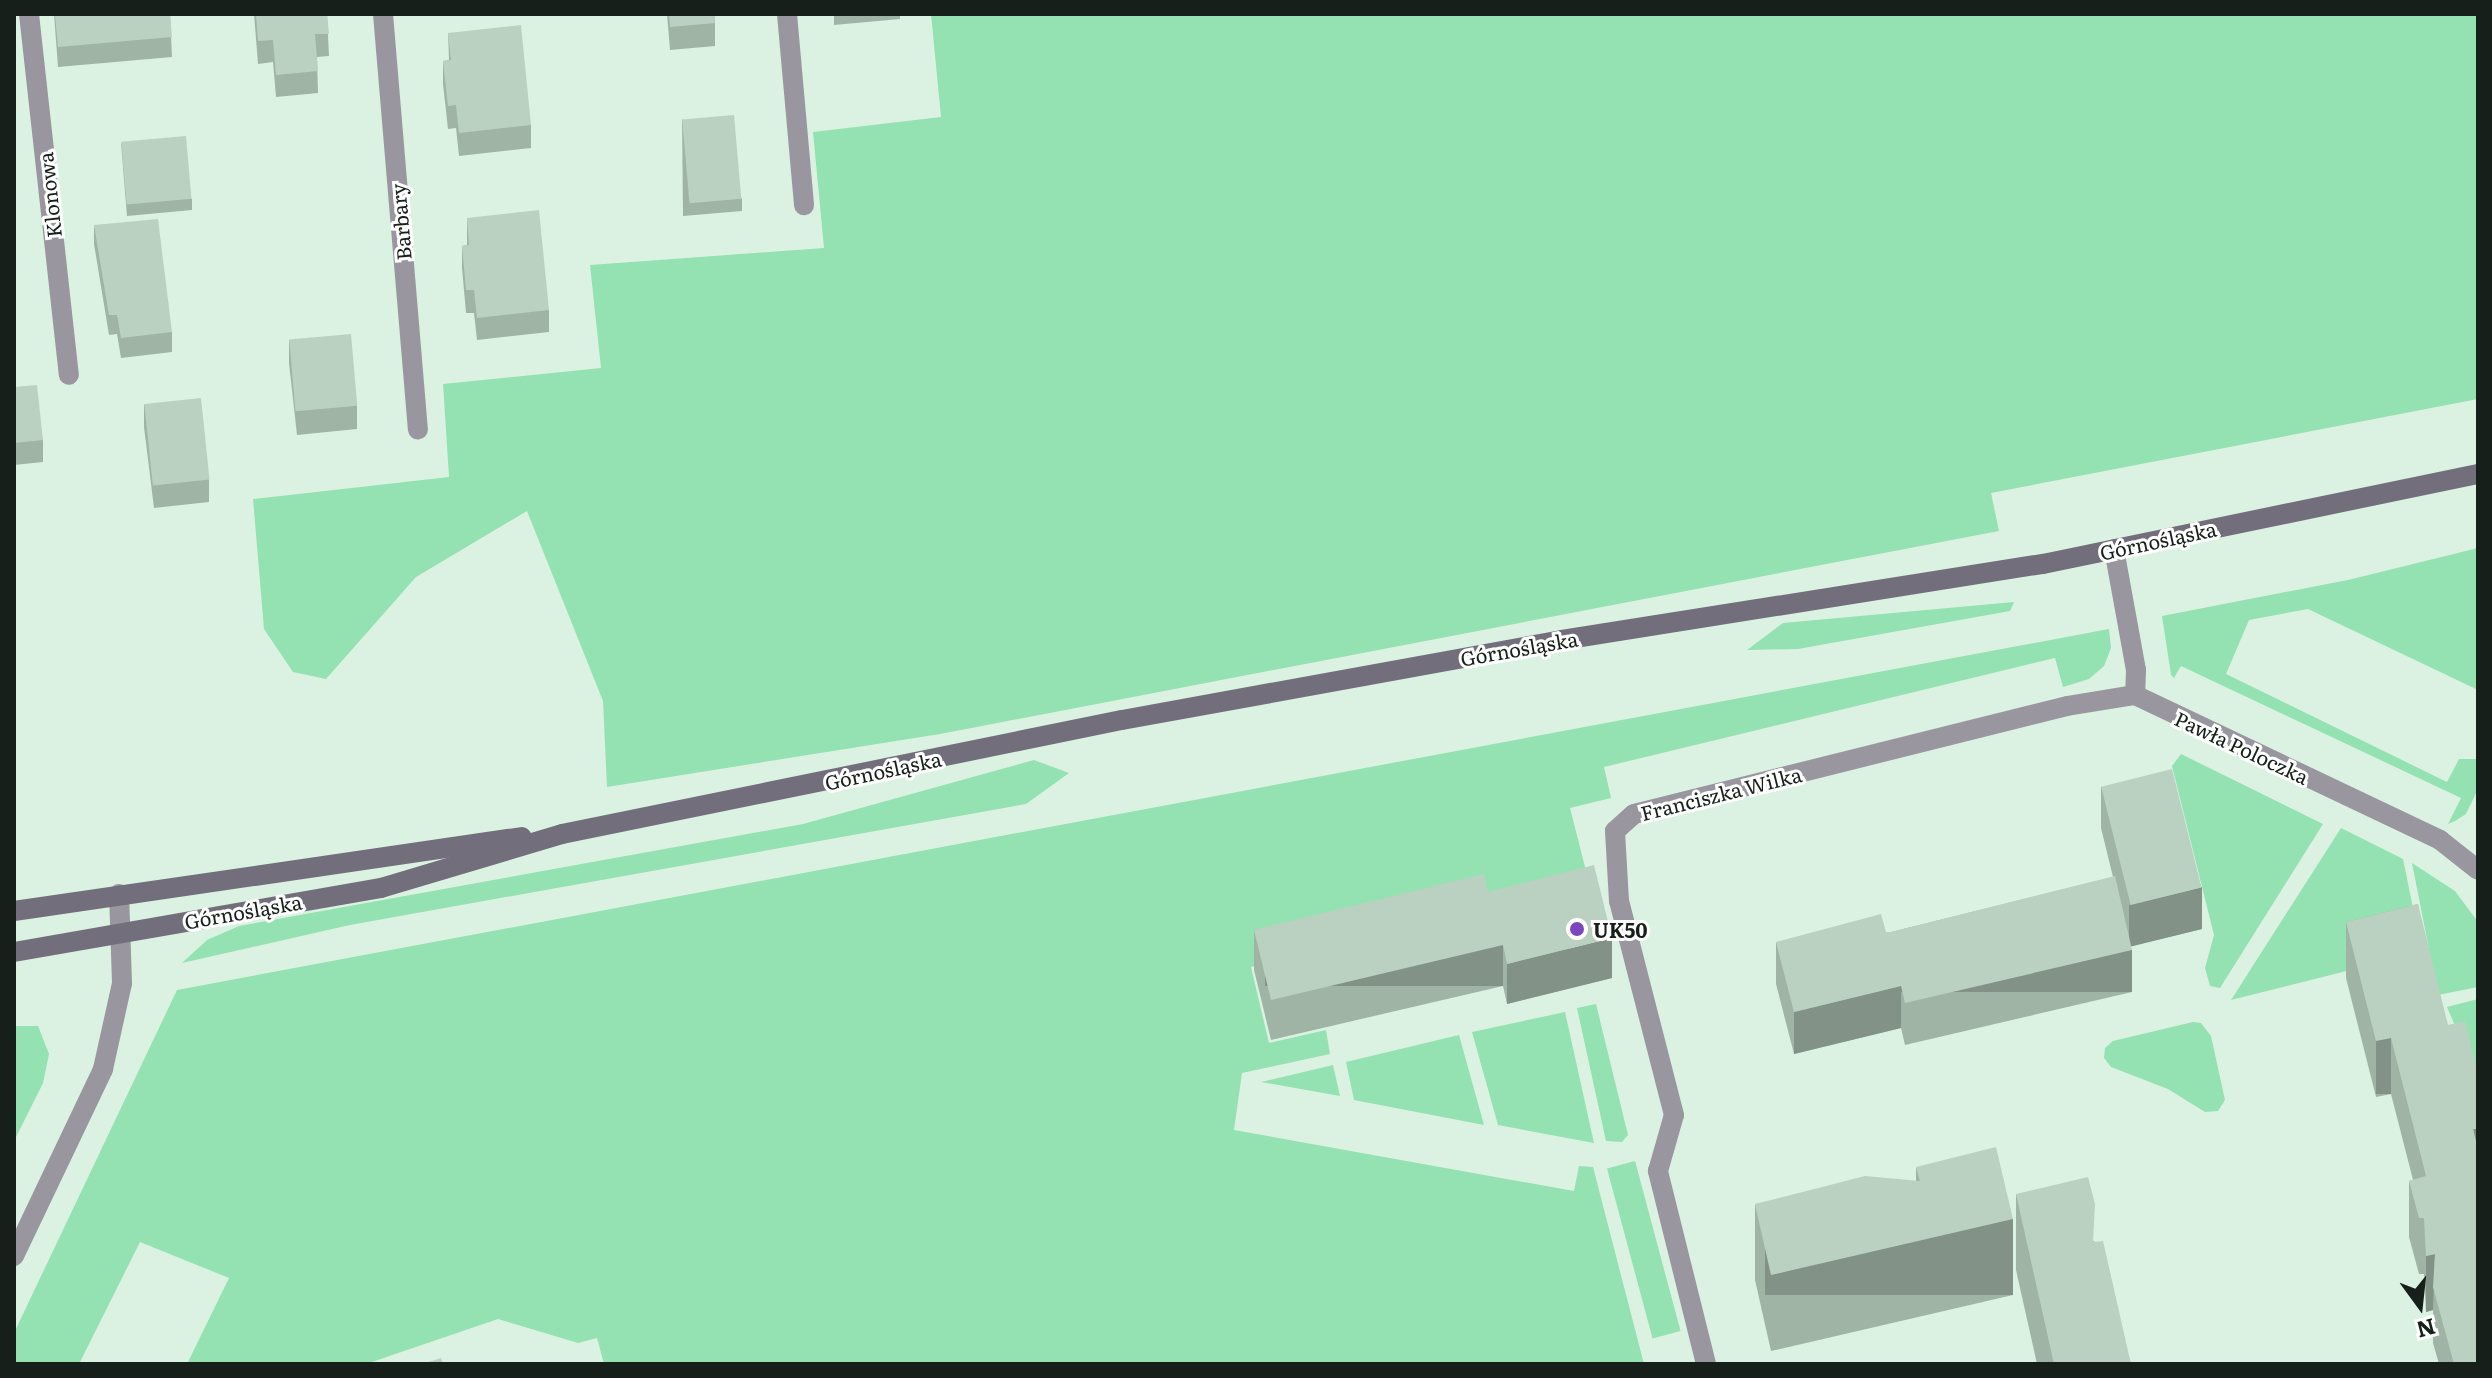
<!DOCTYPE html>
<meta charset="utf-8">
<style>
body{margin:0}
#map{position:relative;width:2492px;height:1378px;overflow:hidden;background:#dbf2e2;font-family:Literata,serif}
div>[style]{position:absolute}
.green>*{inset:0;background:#94e1b1;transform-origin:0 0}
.street>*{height:20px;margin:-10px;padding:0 10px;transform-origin:10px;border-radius:10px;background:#9996a0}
.secondary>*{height:20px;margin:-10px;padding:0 10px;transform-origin:10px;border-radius:10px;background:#736e7c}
.wall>*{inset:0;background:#a0b4a6}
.shaded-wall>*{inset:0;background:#829287;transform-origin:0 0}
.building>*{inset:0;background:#bad1c1;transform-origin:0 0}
.dots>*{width:22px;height:22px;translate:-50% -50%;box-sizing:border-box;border:4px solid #fff;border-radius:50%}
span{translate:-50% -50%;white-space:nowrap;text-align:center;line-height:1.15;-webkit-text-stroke:6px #fff;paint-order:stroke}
.street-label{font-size:20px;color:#161f19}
.poi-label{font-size:20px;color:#161f19;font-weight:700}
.left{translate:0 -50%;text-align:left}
.frame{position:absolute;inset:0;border:16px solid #161f19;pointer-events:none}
.north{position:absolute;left:2380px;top:1266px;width:80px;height:80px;-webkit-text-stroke:6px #fff;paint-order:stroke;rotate:165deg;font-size:22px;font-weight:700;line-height:32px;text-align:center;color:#161f19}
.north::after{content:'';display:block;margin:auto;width:28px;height:36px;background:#161f19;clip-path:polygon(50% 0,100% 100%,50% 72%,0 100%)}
</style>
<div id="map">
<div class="green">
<div style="clip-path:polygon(931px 14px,2478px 14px,2478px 399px,1991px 493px,1999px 531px,940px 734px,607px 787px,603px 701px,527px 511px,416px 577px,326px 679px,293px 672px,264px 629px,253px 499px,449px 477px,443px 384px,601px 368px,590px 265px,824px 248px,813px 132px,941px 117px)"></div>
<div style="clip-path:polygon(2478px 548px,2478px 690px,2308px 609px,2249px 620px,2226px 674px,2447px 782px,2459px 759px,2478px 759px,2478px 789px,2466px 814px,2455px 821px,2448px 824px,2461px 798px,2181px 666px,2174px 678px,2171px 675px,2162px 616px,2348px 580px)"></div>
<div style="clip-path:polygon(2014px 602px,2010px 611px,1798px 649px,1747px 650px,1783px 623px)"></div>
<div style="clip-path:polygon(2109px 629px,2111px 648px,2104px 666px,2089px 679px,2063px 687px,2055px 658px,1604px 767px,1611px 798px,1570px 808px,1594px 902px,1487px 912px,1251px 967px,1269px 1043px,1326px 1030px,1330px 1054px,1242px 1073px,1234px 1130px,1574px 1191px,1579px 1166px,1593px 1167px,1644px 1364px,604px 1364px,597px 1338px,578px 1343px,498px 1319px,366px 1364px,187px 1364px,229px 1278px,140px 1242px,79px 1364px,14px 1364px,14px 1333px,177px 990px)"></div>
<div style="clip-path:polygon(2181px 754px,2323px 824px,2220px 988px,2210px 986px,2205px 968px,2214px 935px,2172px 766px)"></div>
<div style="clip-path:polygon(1034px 760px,1069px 773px,1026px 804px,350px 925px,182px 963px,207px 940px,239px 926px,803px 824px)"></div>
<div style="clip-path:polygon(2341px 828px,2403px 859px,2422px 952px,2231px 1000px)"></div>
<div style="clip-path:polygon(2412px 863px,2455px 891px,2478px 922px,2478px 987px,2438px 995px)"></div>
<div style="clip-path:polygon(2478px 999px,2478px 1080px,2447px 1007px)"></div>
<div style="clip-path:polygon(1596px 1004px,1628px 1135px,1622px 1142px,1606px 1141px,1577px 1008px)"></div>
<div style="clip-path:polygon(1565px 1012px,1594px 1143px,1498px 1125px,1472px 1032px)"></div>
<div style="clip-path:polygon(2193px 1022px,2201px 1023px,2211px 1036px,2225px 1100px,2218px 1111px,2205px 1112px,2168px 1089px,2111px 1067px,2104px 1058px,2105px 1048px,2113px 1041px)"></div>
<div style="clip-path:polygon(14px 1026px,38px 1026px,49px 1054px,43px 1083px,14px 1141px)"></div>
<div style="clip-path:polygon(1459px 1035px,1484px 1125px,1354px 1100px,1346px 1062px)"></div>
<div style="clip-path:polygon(1333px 1065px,1340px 1096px,1261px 1082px)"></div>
<div style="left:1635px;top:1161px;width:176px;height:29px;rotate:75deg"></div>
</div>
<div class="street">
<div style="left:29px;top:14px;width:363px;rotate:83.7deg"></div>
<div style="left:383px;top:14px;width:417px;rotate:85.2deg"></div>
<div style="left:787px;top:14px;width:192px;rotate:84.9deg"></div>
<div style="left:2114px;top:549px;width:123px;rotate:79.7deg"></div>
<div style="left:2136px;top:670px;width:25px;rotate:92deg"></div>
<div style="left:2135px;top:695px;width:338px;rotate:25.4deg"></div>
<div style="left:2440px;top:840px;width:48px;rotate:38.3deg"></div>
<div style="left:14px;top:1256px;width:207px;rotate:-64.5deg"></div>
<div style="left:103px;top:1069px;width:88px;rotate:-77.5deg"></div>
<div style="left:122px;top:983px;width:89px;rotate:-91.9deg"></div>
<div style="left:1706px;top:1364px;width:199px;rotate:-104deg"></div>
<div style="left:1658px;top:1171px;width:58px;rotate:-74.1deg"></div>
<div style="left:1674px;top:1115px;width:221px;rotate:-104.4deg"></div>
<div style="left:1619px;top:901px;width:70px;rotate:-93.3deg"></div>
<div style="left:1615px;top:831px;width:25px;rotate:-42deg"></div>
<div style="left:1634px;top:814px;width:446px;rotate:-14deg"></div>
<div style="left:2067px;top:706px;width:69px;rotate:-9.2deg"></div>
</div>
<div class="secondary">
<div style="left:14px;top:911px;width:513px;rotate:-8.29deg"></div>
<div style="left:14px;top:952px;width:373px;rotate:-9.9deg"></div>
<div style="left:381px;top:888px;width:189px;rotate:-16.6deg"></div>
<div style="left:562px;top:834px;width:571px;rotate:-11.51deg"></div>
<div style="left:1122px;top:720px;width:447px;rotate:-10.3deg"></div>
<div style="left:1562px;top:640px;width:487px;rotate:-9deg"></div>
<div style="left:2043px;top:564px;width:444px;rotate:-11.7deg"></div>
</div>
<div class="wall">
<div style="clip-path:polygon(54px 14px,170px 14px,172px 57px,58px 67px)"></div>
<div style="clip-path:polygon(254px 14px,327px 14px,329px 56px,317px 57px,318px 93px,276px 97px,273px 62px,258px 64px)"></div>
<div style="clip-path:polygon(667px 14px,715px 14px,715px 46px,670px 50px)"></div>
<div style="clip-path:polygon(834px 14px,900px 14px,900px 19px,834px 25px)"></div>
<div style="clip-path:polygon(448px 33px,531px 125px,531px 148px,459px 156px,456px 128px,448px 129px,443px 84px,443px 61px,449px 60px)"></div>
<div style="clip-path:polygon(682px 119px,742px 199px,742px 211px,683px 216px)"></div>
<div style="clip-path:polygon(121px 143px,192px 199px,192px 210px,127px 216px)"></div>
<div style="clip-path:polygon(467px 218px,549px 310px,549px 332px,477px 340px,474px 313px,466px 313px,462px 268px,462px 246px,467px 245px)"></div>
<div style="clip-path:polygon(94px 225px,172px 332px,172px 352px,121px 358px,117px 334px,109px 335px,94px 244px)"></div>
<div style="clip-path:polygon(289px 340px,357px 406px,357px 429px,297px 435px,289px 363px)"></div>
<div style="clip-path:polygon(14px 387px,43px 440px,43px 462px,14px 465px)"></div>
<div style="clip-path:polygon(144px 404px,209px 480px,209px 502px,154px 508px,144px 427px)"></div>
<div style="clip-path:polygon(2101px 786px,2202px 929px,2131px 946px,2132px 992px,1905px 1045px,1901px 1028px,1794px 1054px,1776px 984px,1776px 942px,1891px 932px,2113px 877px,2101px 828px)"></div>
<div style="clip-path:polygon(1488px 892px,1612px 978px,1507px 1004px,1503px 986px,1271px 1040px,1254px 970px,1254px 930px)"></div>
<div style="clip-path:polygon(2418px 904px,2478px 1364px,2439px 1364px,2433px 1343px,2433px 1310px,2426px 1312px,2424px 1274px,2419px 1274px,2409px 1237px,2409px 1181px,2413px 1180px,2391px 1094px,2376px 1097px,2346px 978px,2346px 922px)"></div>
<div style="clip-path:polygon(1916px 1167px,2013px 1295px,1771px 1351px,1755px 1280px,1755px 1204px,1916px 1181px)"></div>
<div style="clip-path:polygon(2016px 1194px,2095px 1242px,2131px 1364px,2037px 1364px,2016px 1270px)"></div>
</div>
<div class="shaded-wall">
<div style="clip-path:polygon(2202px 887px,2202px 929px,2129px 947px,2129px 905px)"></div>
<div style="clip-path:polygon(1612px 938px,1612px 978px,1507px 1004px,1507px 964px)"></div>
<div style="left:1503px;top:945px;width:41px;height:238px;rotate:90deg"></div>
<div style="left:2132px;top:950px;width:42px;height:233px;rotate:90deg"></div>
<div style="clip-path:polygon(1901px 986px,1901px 1028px,1794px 1054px,1794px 1012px)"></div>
<div style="left:2391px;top:1038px;width:56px;height:15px;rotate:90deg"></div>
<div style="clip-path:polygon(2478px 1128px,2478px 1184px,2473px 1129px)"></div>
<div style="left:2013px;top:1219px;width:76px;height:248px;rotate:90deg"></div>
<div style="clip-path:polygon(2435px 1254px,2433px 1310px,2426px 1312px,2426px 1256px)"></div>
</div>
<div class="building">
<div style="clip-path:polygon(55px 14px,170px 14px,172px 37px,58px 47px)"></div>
<div style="clip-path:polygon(256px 14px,327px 14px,329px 34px,315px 34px,318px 71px,276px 75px,273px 40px,258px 41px)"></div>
<div style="clip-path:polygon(669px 14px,715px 14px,715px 23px,670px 27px)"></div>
<div style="clip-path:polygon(521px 25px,531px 125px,459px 133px,456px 105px,448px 106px,443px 61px,451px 60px,448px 33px)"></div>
<div style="left:734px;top:115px;width:84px;height:52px;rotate:85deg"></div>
<div style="left:186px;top:136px;width:63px;height:65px;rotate:85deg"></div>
<div style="clip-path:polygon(539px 210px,549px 310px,477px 318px,474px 290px,466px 290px,462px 246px,469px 245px,467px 218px)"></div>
<div style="clip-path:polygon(158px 219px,172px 332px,121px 338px,117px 315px,109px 315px,94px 225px)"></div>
<div style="left:351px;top:334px;width:72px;height:62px;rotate:85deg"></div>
<div style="clip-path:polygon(37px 385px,43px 440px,14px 443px,14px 387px)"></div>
<div style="left:201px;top:398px;width:82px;height:57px;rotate:84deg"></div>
<div style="left:2172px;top:769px;width:122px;height:73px;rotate:76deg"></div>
<div style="clip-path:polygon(1594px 865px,1612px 938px,1507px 964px,1503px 945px,1271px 1000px,1254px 930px,1484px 874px,1488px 892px)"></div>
<div style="clip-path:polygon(2115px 876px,2132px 950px,1905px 1003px,1901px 986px,1794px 1012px,1776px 942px,1881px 914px,1886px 932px,1891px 932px)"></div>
<div style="clip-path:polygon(2418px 904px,2448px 1025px,2465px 1021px,2478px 1074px,2478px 1128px,2473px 1129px,2478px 1149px,2478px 1364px,2454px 1364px,2433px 1287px,2435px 1254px,2426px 1256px,2424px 1218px,2419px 1218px,2409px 1181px,2426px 1176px,2391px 1038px,2376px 1041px,2346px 922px)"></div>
<div style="clip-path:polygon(1996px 1147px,2013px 1219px,1771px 1275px,1755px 1204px,1865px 1176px,1920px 1181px,1916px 1167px)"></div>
<div style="clip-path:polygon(2088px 1177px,2095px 1204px,2093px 1242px,2103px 1241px,2131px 1364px,2054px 1364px,2016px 1194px)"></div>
<div style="clip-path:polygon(441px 1358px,443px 1364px,422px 1364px)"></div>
</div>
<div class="dots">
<div style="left:1577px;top:929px;background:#7c46bc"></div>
</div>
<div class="street-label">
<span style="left:49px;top:195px;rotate:-96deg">Klonowa</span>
<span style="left:400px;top:222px;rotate:-95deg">Barbary</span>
<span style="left:2158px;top:540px;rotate:-12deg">Górnośląska</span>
<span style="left:1519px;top:648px;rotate:-10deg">Górnośląska</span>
<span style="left:2242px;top:747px;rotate:25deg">Pawła Poloczka</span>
<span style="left:883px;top:770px;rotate:-12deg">Górnośląska</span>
<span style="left:1721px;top:793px;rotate:-14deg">Franciszka Wilka</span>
<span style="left:243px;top:911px;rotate:-10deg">Górnośląska</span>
</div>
<div class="poi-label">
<span class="left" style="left:1593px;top:929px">UK50</span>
</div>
<div class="frame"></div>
<div class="north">N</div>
</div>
